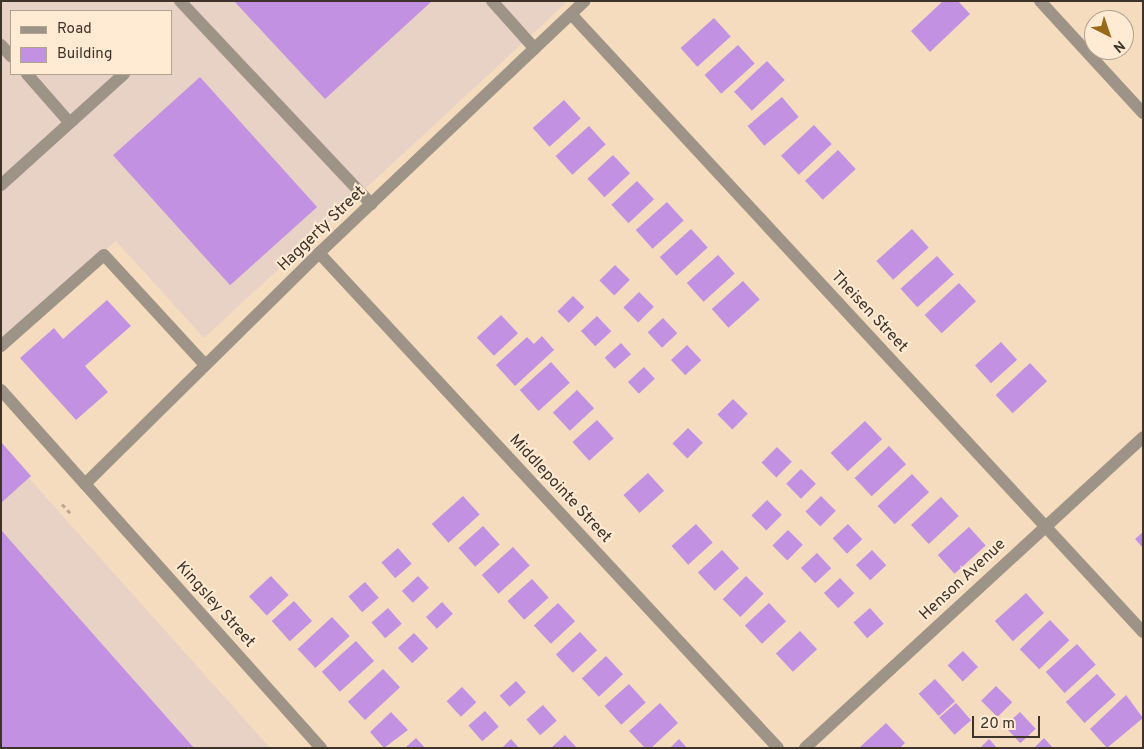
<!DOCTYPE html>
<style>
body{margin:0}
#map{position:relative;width:1144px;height:749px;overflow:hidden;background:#f5dcbf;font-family:Overpass,sans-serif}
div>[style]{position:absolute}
.industrial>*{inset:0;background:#e7d2c5}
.building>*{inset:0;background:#c291e2;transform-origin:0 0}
.path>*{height:3px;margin-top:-1.5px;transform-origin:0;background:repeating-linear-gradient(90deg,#bca790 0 4px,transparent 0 8px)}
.lane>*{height:12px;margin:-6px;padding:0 6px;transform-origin:6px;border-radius:6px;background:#9d9487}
.street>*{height:12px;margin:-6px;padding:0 6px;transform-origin:6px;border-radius:6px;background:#9d9487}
span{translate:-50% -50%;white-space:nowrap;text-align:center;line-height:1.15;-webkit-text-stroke:4px #ffead3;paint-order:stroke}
.street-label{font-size:16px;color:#3d3328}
.frame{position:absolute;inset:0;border:2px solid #3d3328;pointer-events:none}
.legend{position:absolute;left:10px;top:10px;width:162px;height:65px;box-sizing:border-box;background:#ffead3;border:1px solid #b1a18f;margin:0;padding:6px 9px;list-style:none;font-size:15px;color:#3d3328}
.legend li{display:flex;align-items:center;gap:10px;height:25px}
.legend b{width:25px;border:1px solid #b1a18f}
.north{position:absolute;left:1084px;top:10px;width:50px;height:50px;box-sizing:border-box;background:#ffead3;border:1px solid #b1a18f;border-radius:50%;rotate:139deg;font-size:14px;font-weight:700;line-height:20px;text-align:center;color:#3d3328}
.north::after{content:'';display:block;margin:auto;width:18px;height:22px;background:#976918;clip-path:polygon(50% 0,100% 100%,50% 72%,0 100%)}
.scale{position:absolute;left:972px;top:716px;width:68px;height:22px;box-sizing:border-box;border:2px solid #3d3328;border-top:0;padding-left:6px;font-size:15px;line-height:18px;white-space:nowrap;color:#3d3328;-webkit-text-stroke:4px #ffead3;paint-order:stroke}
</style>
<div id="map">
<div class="industrial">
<div style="clip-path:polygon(evenodd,1px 1px,568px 1px,204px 338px,116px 241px,1px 348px,1px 1px,11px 11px,171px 11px,171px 74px,11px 74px,11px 11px)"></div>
<div style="clip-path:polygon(1px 446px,35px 485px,270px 748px,1px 748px)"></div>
</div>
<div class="building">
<div style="clip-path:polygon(234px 1px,432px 1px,325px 99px)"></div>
<div style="clip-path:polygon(943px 1px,958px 1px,970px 14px,930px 52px,911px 31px)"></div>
<div style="left:714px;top:18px;width:25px;height:45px;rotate:48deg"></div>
<div style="left:738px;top:45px;width:25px;height:45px;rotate:48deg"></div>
<div style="left:767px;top:61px;width:26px;height:45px;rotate:47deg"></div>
<div style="left:200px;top:77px;width:175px;height:117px;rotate:48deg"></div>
<div style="left:782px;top:97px;width:26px;height:45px;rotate:50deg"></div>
<div style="left:564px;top:100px;width:25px;height:42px;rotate:48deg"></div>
<div style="left:814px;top:125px;width:26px;height:45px;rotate:47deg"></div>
<div style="left:589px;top:126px;width:25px;height:45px;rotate:48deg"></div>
<div style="left:838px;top:150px;width:26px;height:45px;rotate:47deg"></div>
<div style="left:613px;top:155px;width:25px;height:35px;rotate:47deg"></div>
<div style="left:637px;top:181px;width:25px;height:35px;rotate:47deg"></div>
<div style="left:667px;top:202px;width:25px;height:42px;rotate:48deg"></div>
<div style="left:691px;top:229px;width:25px;height:42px;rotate:48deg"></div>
<div style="left:912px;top:229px;width:25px;height:48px;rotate:48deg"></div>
<div style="left:718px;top:255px;width:25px;height:42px;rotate:48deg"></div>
<div style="left:937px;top:256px;width:25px;height:49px;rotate:48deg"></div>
<div style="left:615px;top:265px;width:21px;height:22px;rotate:45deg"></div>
<div style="left:743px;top:281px;width:25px;height:42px;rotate:48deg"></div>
<div style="left:959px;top:283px;width:25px;height:47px;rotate:47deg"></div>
<div style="left:639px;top:292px;width:21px;height:22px;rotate:45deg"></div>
<div style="left:573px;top:296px;width:16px;height:22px;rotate:45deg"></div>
<div style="clip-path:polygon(107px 300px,131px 326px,85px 366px,108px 392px,76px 420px,20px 358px,54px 328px,63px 339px)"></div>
<div style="left:501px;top:315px;width:25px;height:33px;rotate:47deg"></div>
<div style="left:597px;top:316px;width:21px;height:22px;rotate:47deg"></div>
<div style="left:663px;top:318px;width:21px;height:21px;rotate:47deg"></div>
<div style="clip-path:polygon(542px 336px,554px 350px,515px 386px,496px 365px,527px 337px,534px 344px)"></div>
<div style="left:1001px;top:342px;width:24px;height:35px;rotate:48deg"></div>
<div style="left:621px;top:343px;width:15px;height:22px;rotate:48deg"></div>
<div style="left:687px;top:345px;width:21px;height:22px;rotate:47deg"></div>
<div style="left:551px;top:362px;width:28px;height:42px;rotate:48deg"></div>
<div style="left:1030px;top:363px;width:25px;height:47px;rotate:47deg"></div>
<div style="left:644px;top:367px;width:16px;height:22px;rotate:47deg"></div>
<div style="left:577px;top:390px;width:25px;height:33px;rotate:47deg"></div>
<div style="left:733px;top:399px;width:21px;height:22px;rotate:45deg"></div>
<div style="left:597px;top:420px;width:25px;height:33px;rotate:48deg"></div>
<div style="left:865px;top:421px;width:25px;height:47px;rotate:47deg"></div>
<div style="left:688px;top:428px;width:21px;height:22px;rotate:45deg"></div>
<div style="clip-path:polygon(1px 442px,31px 476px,1px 503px)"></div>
<div style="left:889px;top:446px;width:25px;height:47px;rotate:47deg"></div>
<div style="left:777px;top:447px;width:21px;height:22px;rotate:45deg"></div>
<div style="left:801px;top:469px;width:21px;height:21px;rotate:45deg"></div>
<div style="left:648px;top:473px;width:24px;height:33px;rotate:48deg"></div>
<div style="left:912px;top:474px;width:25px;height:47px;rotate:47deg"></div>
<div style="left:463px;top:496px;width:25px;height:42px;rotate:48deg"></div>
<div style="left:821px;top:496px;width:21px;height:22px;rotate:45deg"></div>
<div style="left:941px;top:497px;width:26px;height:41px;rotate:47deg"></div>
<div style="left:767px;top:500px;width:21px;height:22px;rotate:45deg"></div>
<div style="left:696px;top:524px;width:25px;height:33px;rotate:48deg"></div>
<div style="left:848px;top:524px;width:21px;height:21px;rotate:47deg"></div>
<div style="left:483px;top:526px;width:25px;height:33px;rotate:48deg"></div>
<div style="left:969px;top:527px;width:25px;height:42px;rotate:48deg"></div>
<div style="clip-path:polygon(1px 530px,194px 748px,1px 748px)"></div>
<div style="left:788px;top:530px;width:21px;height:22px;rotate:45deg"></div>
<div style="clip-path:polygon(1143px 532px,1143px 548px,1135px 539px)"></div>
<div style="left:513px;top:547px;width:25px;height:42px;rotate:48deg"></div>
<div style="left:398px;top:548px;width:21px;height:22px;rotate:49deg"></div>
<div style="left:722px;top:550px;width:25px;height:33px;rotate:47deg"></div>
<div style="left:872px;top:550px;width:21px;height:22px;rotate:47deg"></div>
<div style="left:817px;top:553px;width:21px;height:22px;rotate:47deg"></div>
<div style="left:271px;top:576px;width:26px;height:30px;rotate:47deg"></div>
<div style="left:418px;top:576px;width:16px;height:22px;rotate:47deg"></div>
<div style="left:746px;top:576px;width:25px;height:33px;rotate:45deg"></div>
<div style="left:840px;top:578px;width:21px;height:22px;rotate:47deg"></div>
<div style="left:532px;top:579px;width:25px;height:33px;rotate:48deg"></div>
<div style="left:365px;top:582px;width:21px;height:22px;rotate:49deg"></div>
<div style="left:1026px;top:593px;width:27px;height:42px;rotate:48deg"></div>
<div style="left:294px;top:601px;width:27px;height:30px;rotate:48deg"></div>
<div style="left:442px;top:602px;width:16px;height:22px;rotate:47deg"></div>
<div style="left:558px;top:603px;width:25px;height:33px;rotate:47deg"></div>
<div style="left:769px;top:603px;width:25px;height:33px;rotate:47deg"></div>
<div style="left:388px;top:608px;width:21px;height:22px;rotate:49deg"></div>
<div style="left:870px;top:608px;width:21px;height:22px;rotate:49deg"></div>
<div style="left:332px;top:617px;width:26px;height:47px;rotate:47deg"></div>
<div style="left:1050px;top:620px;width:28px;height:42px;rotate:46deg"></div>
<div style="left:800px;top:631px;width:25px;height:33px;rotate:47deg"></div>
<div style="left:580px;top:632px;width:25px;height:33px;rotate:47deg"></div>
<div style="left:414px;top:633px;width:21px;height:22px;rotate:47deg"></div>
<div style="left:356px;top:641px;width:27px;height:46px;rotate:48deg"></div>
<div style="left:1077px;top:644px;width:28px;height:42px;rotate:48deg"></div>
<div style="left:963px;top:651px;width:22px;height:21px;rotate:47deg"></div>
<div style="left:606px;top:656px;width:25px;height:33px;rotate:47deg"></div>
<div style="left:383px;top:669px;width:25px;height:48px;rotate:47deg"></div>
<div style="left:1097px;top:674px;width:28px;height:42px;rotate:48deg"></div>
<div style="left:935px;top:679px;width:30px;height:22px;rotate:48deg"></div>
<div style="left:516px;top:681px;width:15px;height:22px;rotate:48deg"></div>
<div style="left:629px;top:684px;width:25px;height:33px;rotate:48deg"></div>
<div style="left:996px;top:686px;width:23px;height:21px;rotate:45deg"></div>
<div style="left:462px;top:687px;width:21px;height:21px;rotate:47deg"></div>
<div style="clip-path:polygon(1126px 695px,1143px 718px,1107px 748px,1090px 729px)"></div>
<div style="clip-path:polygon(660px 703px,678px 723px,651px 748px,645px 748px,629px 731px)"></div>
<div style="left:956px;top:703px;width:23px;height:22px;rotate:49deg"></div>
<div style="left:543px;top:705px;width:21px;height:22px;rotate:49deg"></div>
<div style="left:485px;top:711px;width:21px;height:22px;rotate:49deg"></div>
<div style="clip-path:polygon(391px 712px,408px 730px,384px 748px,370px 732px)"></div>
<div style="left:1020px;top:712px;width:23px;height:21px;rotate:47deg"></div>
<div style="clip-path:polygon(886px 723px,905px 743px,900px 748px,859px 748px)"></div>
<div style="clip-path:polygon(565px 735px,576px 747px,551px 748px)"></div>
<div style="clip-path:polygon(416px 738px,425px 748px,405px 748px)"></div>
<div style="clip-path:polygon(1044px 738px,1053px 748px,1034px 748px)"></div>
<div style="clip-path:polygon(511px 739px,519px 748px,502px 748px)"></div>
<div style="clip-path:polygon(679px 739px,687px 748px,670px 748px)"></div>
<div style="clip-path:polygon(989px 739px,997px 748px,980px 748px)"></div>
</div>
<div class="path">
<div style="left:62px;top:504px;width:16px;rotate:47deg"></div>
</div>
<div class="lane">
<div style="left:180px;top:1px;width:279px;rotate:46.7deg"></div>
<div style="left:492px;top:1px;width:64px;rotate:48.1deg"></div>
<div style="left:1px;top:45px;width:15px;rotate:48deg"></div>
<div style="left:27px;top:74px;width:64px;rotate:48.8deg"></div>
<div style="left:1px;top:185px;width:166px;rotate:-42.1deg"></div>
<div style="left:1px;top:346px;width:137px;rotate:-41.5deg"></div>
<div style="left:104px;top:255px;width:149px;rotate:47.4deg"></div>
<div style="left:1px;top:390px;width:126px;rotate:48.2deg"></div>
</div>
<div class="street">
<div style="left:1040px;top:1px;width:152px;rotate:47.4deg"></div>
<div style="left:571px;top:14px;width:842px;rotate:47.21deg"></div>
<div style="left:319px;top:253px;width:675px;rotate:47.16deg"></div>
<div style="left:321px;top:748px;width:354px;rotate:-131.8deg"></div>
<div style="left:85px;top:484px;width:329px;rotate:-44.6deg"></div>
<div style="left:319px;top:253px;width:366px;rotate:-43.5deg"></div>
<div style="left:805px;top:748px;width:459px;rotate:-42.6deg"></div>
</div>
<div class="street-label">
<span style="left:322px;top:229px;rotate:-44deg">Haggerty Street</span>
<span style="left:869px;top:312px;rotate:47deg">Theisen Street</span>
<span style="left:560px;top:489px;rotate:47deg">Middlepointe Street</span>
<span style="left:963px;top:580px;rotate:-43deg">Henson Avenue</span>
<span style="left:215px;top:605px;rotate:48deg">Kingsley Street</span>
</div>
<div class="frame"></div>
<ul class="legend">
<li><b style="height:6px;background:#9d9487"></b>Road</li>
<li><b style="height:14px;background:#c291e2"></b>Building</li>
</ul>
<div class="north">N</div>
<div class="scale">20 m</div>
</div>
